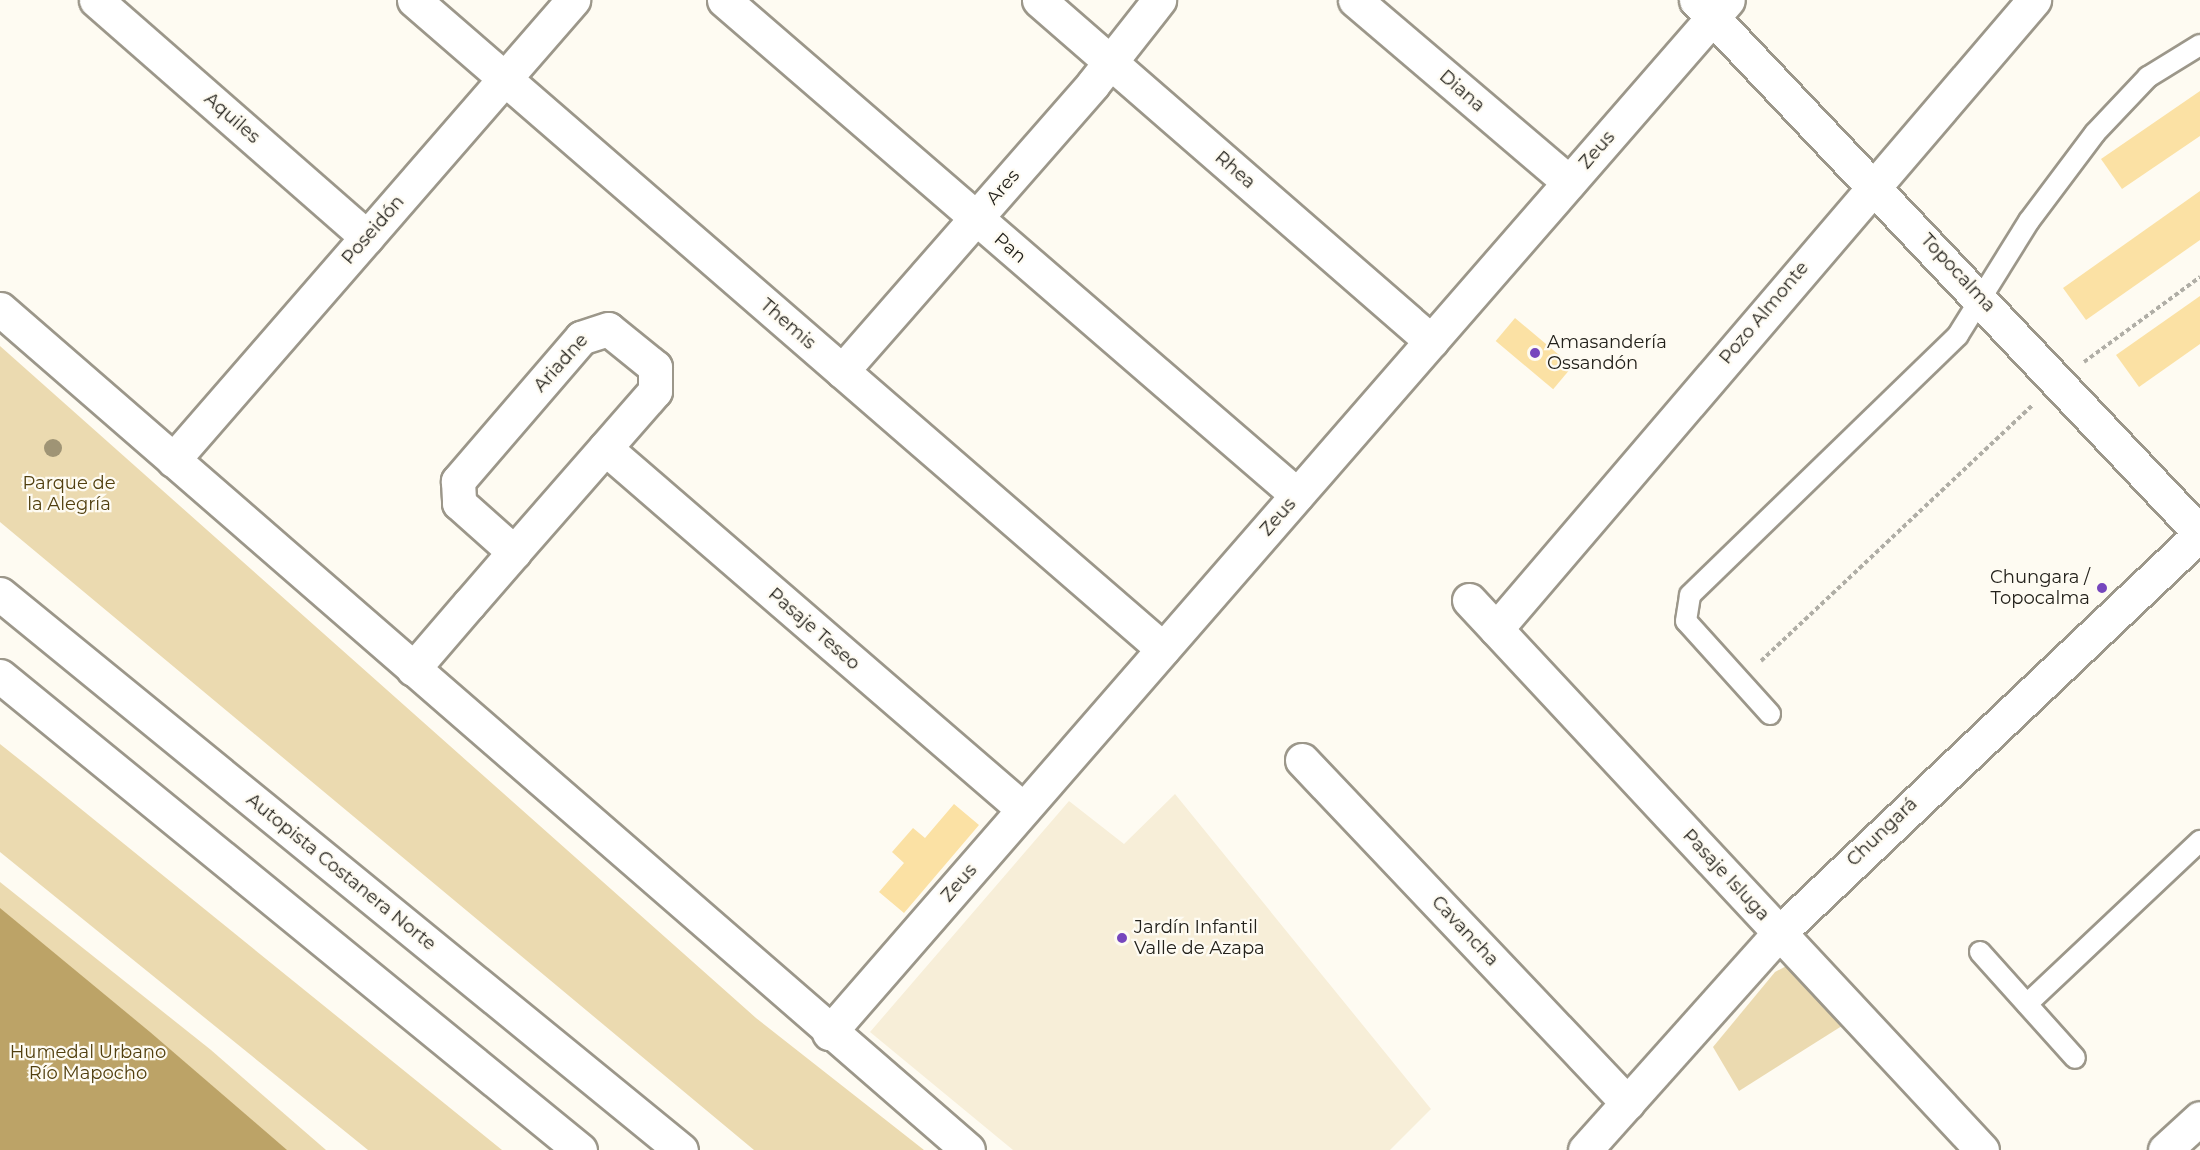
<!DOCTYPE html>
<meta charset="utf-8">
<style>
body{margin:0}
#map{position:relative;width:2200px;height:1150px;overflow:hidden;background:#fefbf2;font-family:Montserrat,sans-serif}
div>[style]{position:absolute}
.built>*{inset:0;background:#f7eed8}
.green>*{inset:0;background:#ebdab0}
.water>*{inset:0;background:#bca367}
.building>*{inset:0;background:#fbe1a4;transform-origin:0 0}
.path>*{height:4px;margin-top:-2px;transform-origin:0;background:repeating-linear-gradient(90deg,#b0aea6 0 4.5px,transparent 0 7.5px)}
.roads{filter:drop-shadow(2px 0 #9c978a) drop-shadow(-2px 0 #9c978a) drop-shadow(0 2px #9c978a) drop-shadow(0 -2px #9c978a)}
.service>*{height:20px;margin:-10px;padding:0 10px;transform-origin:10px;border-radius:10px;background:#fff}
.minor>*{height:33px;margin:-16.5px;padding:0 16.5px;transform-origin:16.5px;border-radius:16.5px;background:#fff}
.tertiary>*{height:33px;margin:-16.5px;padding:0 16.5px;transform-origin:16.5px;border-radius:16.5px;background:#fff}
.motorway>*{height:33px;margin:-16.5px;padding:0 16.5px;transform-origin:16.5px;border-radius:16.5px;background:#fff}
.trees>*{width:18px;height:18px;margin:-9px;border-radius:50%;background:#9f9475}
.dots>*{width:16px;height:16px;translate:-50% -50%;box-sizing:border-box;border:3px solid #fefbf2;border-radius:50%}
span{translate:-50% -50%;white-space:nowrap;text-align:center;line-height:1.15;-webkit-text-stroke:4.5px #fefbf2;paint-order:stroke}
.street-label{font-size:18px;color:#23211b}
.poi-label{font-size:18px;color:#23211b}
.left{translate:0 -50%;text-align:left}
.right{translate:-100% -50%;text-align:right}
.park-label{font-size:18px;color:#513f0f}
</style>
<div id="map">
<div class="built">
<div style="clip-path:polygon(1175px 794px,1431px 1109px,1390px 1150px,1013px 1150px,870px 1032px,1069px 801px,1124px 844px)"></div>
</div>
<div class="green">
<div style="clip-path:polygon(0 346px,756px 1018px,924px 1150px,754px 1150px,0 522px)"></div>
<div style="clip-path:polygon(0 744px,39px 775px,502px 1150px,368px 1150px,0 852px)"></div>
<div style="clip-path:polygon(0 882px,211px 1050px,326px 1150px,0 1150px)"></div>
<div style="clip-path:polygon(1792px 963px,1845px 1024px,1739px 1091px,1713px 1047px,1775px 972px)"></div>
</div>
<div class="water">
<div style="clip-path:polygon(0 908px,150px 1032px,287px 1150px,0 1150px)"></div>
</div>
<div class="building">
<div style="clip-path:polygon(2200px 91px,2200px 136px,2122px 189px,2101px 159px)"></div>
<div style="clip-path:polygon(2200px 191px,2200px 240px,2086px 320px,2063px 288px)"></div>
<div style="clip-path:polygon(2200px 296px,2200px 344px,2139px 387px,2116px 355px)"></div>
<div style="left:1515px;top:318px;width:75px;height:30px;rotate:40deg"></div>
<div style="clip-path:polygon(954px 804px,979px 825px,904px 913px,879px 892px,904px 863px,892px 852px,913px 828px,925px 838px)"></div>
</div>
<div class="path">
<div style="left:2084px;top:362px;width:144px;rotate:-36.2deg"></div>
<div style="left:1761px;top:661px;width:374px;rotate:-43.3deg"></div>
</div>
<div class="roads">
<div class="service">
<div style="left:1770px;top:714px;width:125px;rotate:-132.1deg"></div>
<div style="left:1686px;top:621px;width:26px;rotate:-81deg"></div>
<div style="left:1690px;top:595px;width:373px;rotate:-44.1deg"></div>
<div style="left:1958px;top:335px;width:134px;rotate:-58.1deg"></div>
<div style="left:2029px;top:221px;width:110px;rotate:-53.1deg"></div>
<div style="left:2095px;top:133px;width:77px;rotate:-46.6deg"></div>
<div style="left:2148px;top:77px;width:61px;rotate:-31.6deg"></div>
<div style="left:1980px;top:952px;width:142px;rotate:48.1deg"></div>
<div style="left:2027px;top:1004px;width:238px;rotate:-43.3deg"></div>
</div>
<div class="minor">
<div style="left:96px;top:0;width:360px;rotate:41.2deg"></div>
<div style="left:414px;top:0;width:991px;rotate:40.91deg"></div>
<div style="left:724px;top:0;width:757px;rotate:40.82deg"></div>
<div style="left:1039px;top:0;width:520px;rotate:41.02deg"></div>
<div style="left:1355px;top:0;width:281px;rotate:40.4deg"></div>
<div style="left:842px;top:371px;width:381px;rotate:-48.8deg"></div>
<div style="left:1093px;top:84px;width:107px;rotate:-51.8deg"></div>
<div style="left:605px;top:448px;width:552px;rotate:40.82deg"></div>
<div style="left:173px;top:460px;width:610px;rotate:-48.99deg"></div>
<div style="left:1469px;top:600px;width:752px;rotate:46.99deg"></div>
<div style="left:1496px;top:629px;width:828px;rotate:-49.46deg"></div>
<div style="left:413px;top:669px;width:86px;rotate:-49.3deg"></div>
<div style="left:469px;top:604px;width:69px;rotate:-49.1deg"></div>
<div style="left:514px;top:552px;width:214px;rotate:-48.8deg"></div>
<div style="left:655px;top:391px;width:24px;rotate:-90deg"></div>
<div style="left:655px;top:367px;width:60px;rotate:-141deg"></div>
<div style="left:608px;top:329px;width:28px;rotate:162deg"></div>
<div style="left:581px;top:338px;width:189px;rotate:130.7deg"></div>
<div style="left:458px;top:481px;width:22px;rotate:87deg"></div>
<div style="left:459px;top:503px;width:74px;rotate:41.7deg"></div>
<div style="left:1302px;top:760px;width:473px;rotate:46.5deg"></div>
<div style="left:829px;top:1033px;width:1369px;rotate:-48.97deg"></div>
<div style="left:1585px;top:1150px;width:292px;rotate:-48.2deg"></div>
<div style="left:1780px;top:932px;width:579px;rotate:-43.46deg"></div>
<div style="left:2165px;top:1150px;width:47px;rotate:-42.4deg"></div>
</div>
<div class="tertiary">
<div style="left:1696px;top:0;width:734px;rotate:46.6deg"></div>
<div style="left:0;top:309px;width:1282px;rotate:40.98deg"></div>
</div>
<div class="motorway">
<div style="left:0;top:594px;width:879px;rotate:39.23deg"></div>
<div style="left:0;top:676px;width:749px;rotate:39.26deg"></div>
</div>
</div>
<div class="trees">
<div style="left:53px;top:448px"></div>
</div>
<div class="dots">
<div style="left:1535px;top:353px;background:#7646bd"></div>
<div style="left:2102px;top:588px;background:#7646bd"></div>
<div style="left:1122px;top:938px;background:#7646bd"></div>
</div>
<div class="street-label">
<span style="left:1462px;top:91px;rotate:41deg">Diana</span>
<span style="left:232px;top:118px;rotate:41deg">Aquiles</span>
<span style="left:1597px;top:150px;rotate:-49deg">Zeus</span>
<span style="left:1235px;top:170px;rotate:41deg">Rhea</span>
<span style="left:1003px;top:187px;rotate:-49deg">Ares</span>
<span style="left:373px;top:230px;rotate:-49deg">Poseidón</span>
<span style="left:1010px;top:248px;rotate:41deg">Pan</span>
<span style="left:1958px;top:273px;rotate:47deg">Topocalma</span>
<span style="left:1764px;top:313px;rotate:-50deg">Pozo Almonte</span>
<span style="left:788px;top:324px;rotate:41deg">Themis</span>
<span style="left:561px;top:363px;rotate:-48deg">Ariadne</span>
<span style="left:1278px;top:517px;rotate:-49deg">Zeus</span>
<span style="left:814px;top:629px;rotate:41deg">Pasaje Teseo</span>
<span style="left:1882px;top:832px;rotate:-44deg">Chungará</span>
<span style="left:341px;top:872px;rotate:39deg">Autopista Costanera Norte</span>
<span style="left:1726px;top:875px;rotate:47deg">Pasaje Isluga</span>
<span style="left:959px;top:883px;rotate:-49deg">Zeus</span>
<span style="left:1465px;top:931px;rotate:47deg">Cavancha</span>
</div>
<div class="poi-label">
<span class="left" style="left:1547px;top:353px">Amasandería<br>Ossandón</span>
<span class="right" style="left:2090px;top:588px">Chungara /<br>Topocalma</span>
<span class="left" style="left:1134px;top:938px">Jardín Infantil<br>Valle de Azapa</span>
</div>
<div class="park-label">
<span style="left:69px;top:494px">Parque de<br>la Alegría</span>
<span style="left:88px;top:1063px">Humedal Urbano<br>Río Mapocho</span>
</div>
</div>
